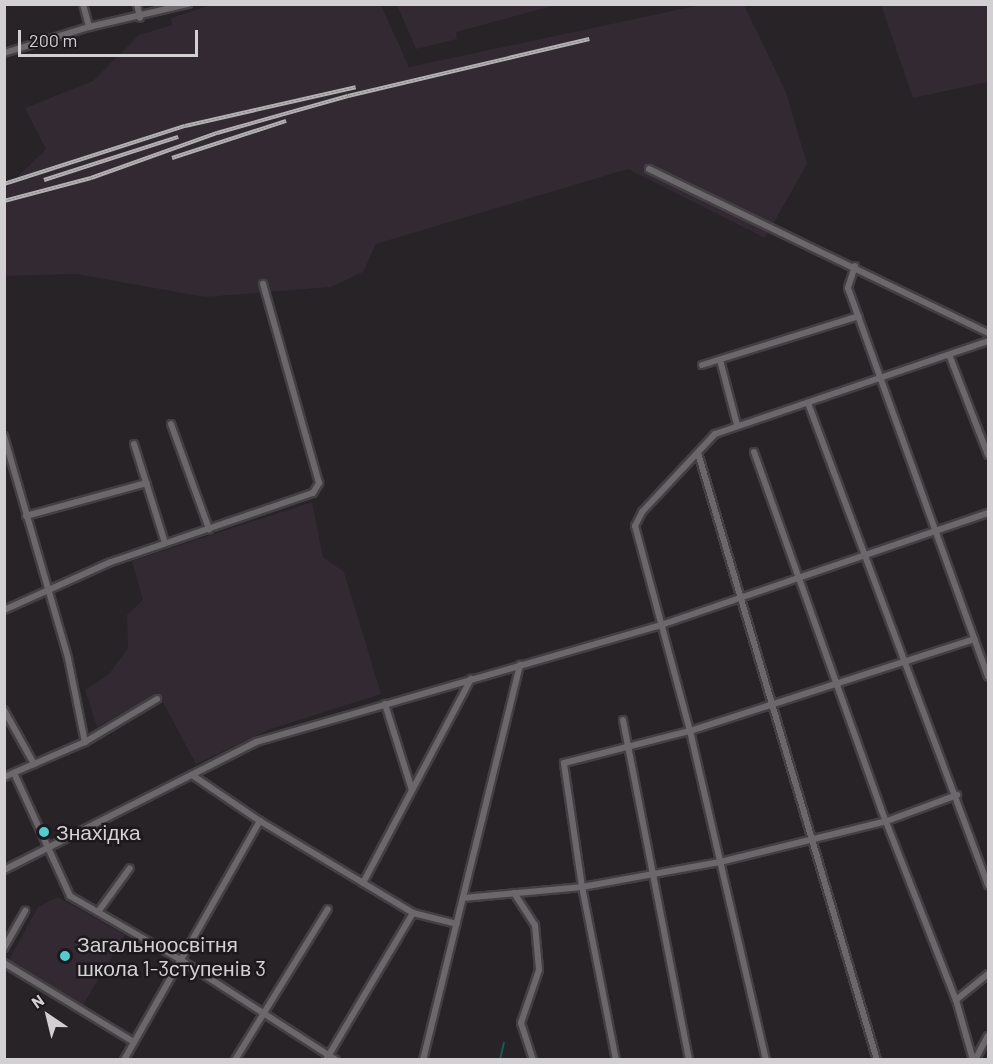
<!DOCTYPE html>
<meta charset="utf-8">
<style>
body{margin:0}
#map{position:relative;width:993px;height:1064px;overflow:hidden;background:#272327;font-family:Barlow,sans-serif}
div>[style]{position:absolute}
.built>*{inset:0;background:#322932}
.stream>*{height:1.5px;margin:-0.75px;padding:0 0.75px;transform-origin:0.75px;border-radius:0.75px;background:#135c5e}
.roads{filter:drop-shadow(2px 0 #433f43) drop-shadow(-2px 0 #433f43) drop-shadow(0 2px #433f43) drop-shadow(0 -2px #433f43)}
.street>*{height:6px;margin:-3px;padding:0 3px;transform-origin:3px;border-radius:3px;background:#6b676b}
.rail>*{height:4px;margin-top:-2px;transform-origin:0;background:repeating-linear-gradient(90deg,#1d191d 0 4.5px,#b3b0b3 0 9px);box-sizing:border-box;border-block:2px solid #b3b0b3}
.dots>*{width:16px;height:16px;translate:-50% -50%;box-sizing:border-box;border:3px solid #1d191d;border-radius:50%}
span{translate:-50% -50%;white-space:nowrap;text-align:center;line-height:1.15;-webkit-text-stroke:5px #1d191d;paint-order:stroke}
.poi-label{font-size:21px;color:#d3d0d3}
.left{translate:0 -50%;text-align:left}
.frame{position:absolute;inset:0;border:6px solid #d3d0d3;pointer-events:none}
.north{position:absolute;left:18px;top:986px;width:60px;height:60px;-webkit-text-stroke:4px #1d191d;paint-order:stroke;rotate:325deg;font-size:16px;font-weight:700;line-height:24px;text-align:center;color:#d3d0d3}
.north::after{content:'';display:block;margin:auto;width:21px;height:27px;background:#d3d0d3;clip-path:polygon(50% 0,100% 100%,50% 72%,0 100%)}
.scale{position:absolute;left:18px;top:30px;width:180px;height:27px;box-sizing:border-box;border:3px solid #d3d0d3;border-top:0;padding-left:8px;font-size:18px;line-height:21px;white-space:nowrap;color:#d3d0d3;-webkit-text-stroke:4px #1d191d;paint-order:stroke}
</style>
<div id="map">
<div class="built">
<div style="clip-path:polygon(211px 5px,381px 5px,409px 67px,700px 5px,744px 5px,786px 92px,807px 164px,765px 238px,628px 169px,376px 244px,363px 272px,331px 287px,205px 297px,76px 274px,5px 276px,5px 189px,46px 149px,25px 108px,93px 81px,139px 35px,172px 25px,171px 18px)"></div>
<div style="clip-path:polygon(397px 5px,397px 4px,596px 5px,553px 6px,456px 32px,457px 39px,416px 49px)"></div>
<div style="clip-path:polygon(881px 5px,988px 5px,988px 82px,913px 98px)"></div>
<div style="clip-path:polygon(312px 502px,323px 557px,344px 572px,381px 694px,271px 729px,196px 764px,158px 693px,97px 727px,85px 690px,109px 674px,128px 648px,127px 615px,143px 600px,132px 561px)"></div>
<div style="clip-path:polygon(58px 897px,125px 935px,83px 1005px,8px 961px,38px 907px)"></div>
</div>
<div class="stream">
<div style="left:500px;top:1060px;width:17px;rotate:-77deg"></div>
</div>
<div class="roads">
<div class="street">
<div style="left:83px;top:4px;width:24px;rotate:75deg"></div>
<div style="left:137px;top:4px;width:14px;rotate:78deg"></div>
<div style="left:4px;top:53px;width:89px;rotate:-17deg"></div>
<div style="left:89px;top:27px;width:102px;rotate:-13.1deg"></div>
<div style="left:649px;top:169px;width:377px;rotate:25.8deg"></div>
<div style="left:855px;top:266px;width:23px;rotate:108deg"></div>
<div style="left:848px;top:288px;width:413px;rotate:70.2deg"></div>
<div style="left:950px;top:357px;width:105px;rotate:68.8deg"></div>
<div style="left:720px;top:360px;width:67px;rotate:75.3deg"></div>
<div style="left:702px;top:365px;width:164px;rotate:-17.3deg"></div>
<div style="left:808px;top:403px;width:515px;rotate:69.52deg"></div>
<div style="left:171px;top:424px;width:112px;rotate:70.1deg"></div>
<div style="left:4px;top:436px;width:231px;rotate:73.9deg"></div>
<div style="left:68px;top:658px;width:86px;rotate:78.6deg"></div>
<div style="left:134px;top:444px;width:104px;rotate:72.6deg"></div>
<div style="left:754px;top:452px;width:379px;rotate:70.4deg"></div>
<div style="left:881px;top:809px;width:205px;rotate:68.6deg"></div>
<div style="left:956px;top:1000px;width:62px;rotate:74.2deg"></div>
<div style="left:698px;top:453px;width:633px;rotate:73.57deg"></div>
<div style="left:26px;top:516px;width:125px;rotate:-15.3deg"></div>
<div style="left:4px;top:610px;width:117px;rotate:-24.2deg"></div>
<div style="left:111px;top:562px;width:213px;rotate:-18.9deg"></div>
<div style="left:313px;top:493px;width:12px;rotate:-59deg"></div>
<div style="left:319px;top:483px;width:207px;rotate:-105.7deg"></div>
<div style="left:385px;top:704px;width:90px;rotate:72.6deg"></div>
<div style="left:4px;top:710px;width:62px;rotate:60.9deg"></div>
<div style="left:623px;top:720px;width:346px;rotate:79deg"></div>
<div style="left:14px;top:773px;width:135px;rotate:65.5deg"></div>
<div style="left:70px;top:896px;width:128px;rotate:30deg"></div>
<div style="left:181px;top:960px;width:184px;rotate:32.8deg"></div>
<div style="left:192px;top:775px;width:82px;rotate:34.1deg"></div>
<div style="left:260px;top:821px;width:179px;rotate:31deg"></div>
<div style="left:413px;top:913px;width:45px;rotate:14deg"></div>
<div style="left:4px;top:777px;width:88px;rotate:-23.4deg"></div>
<div style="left:85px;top:742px;width:84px;rotate:-30.8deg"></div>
<div style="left:4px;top:870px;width:283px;rotate:-26.9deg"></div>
<div style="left:256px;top:742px;width:422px;rotate:-16.1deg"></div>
<div style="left:661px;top:625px;width:346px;rotate:-18.9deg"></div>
<div style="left:363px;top:883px;width:231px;rotate:-62.1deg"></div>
<div style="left:514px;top:893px;width:38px;rotate:57deg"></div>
<div style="left:535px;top:925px;width:45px;rotate:84.9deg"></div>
<div style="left:539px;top:970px;width:56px;rotate:108.8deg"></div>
<div style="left:521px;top:1023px;width:39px;rotate:72deg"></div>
<div style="left:463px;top:898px;width:120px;rotate:-5.3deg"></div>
<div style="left:582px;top:887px;width:140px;rotate:-10.3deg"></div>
<div style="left:720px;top:862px;width:172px;rotate:-13.8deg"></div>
<div style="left:887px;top:821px;width:75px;rotate:-20.4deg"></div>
<div style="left:98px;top:912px;width:54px;rotate:-54deg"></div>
<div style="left:4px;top:948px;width:43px;rotate:-60.4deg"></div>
<div style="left:4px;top:963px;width:152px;rotate:31.3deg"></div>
<div style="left:956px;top:1000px;width:41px;rotate:-39.1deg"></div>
<div style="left:124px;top:1060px;width:275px;rotate:-60.4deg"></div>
<div style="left:235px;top:1060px;width:177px;rotate:-58.4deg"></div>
<div style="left:326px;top:1060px;width:171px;rotate:-59.4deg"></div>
<div style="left:423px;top:1060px;width:407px;rotate:-76.2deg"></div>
<div style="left:616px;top:1060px;width:176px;rotate:-101.1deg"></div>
<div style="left:582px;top:887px;width:125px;rotate:-98.3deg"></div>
<div style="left:564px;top:763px;width:130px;rotate:-14.3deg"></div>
<div style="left:690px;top:731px;width:299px;rotate:-17.9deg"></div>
<div style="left:766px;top:1060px;width:338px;rotate:-103deg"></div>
<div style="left:690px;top:731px;width:212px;rotate:-105deg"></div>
<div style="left:635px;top:526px;width:16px;rotate:-63deg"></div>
<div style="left:642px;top:512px;width:107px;rotate:-46.9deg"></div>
<div style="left:715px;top:434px;width:288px;rotate:-18.8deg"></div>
<div style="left:975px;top:1060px;width:27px;rotate:-62deg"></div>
</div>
</div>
<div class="rail">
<div style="left:172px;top:158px;width:120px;rotate:-18deg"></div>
<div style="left:44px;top:180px;width:141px;rotate:-17.8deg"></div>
<div style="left:4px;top:184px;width:190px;rotate:-17.8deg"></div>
<div style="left:185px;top:126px;width:175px;rotate:-12.8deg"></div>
<div style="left:4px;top:201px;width:90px;rotate:-14.8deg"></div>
<div style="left:91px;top:178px;width:134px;rotate:-19.7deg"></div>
<div style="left:217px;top:133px;width:136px;rotate:-15.8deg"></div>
<div style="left:348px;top:96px;width:248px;rotate:-13.3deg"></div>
</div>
<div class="dots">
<div style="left:44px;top:832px;background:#52ccd0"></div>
<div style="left:65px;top:956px;background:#52ccd0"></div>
</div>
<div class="poi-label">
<span class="left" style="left:56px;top:832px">Знахідка</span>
<span class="left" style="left:77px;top:956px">Загальноосвiтня<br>школа 1-3ступенiв 3</span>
</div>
<div class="frame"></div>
<div class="north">N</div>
<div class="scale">200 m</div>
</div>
